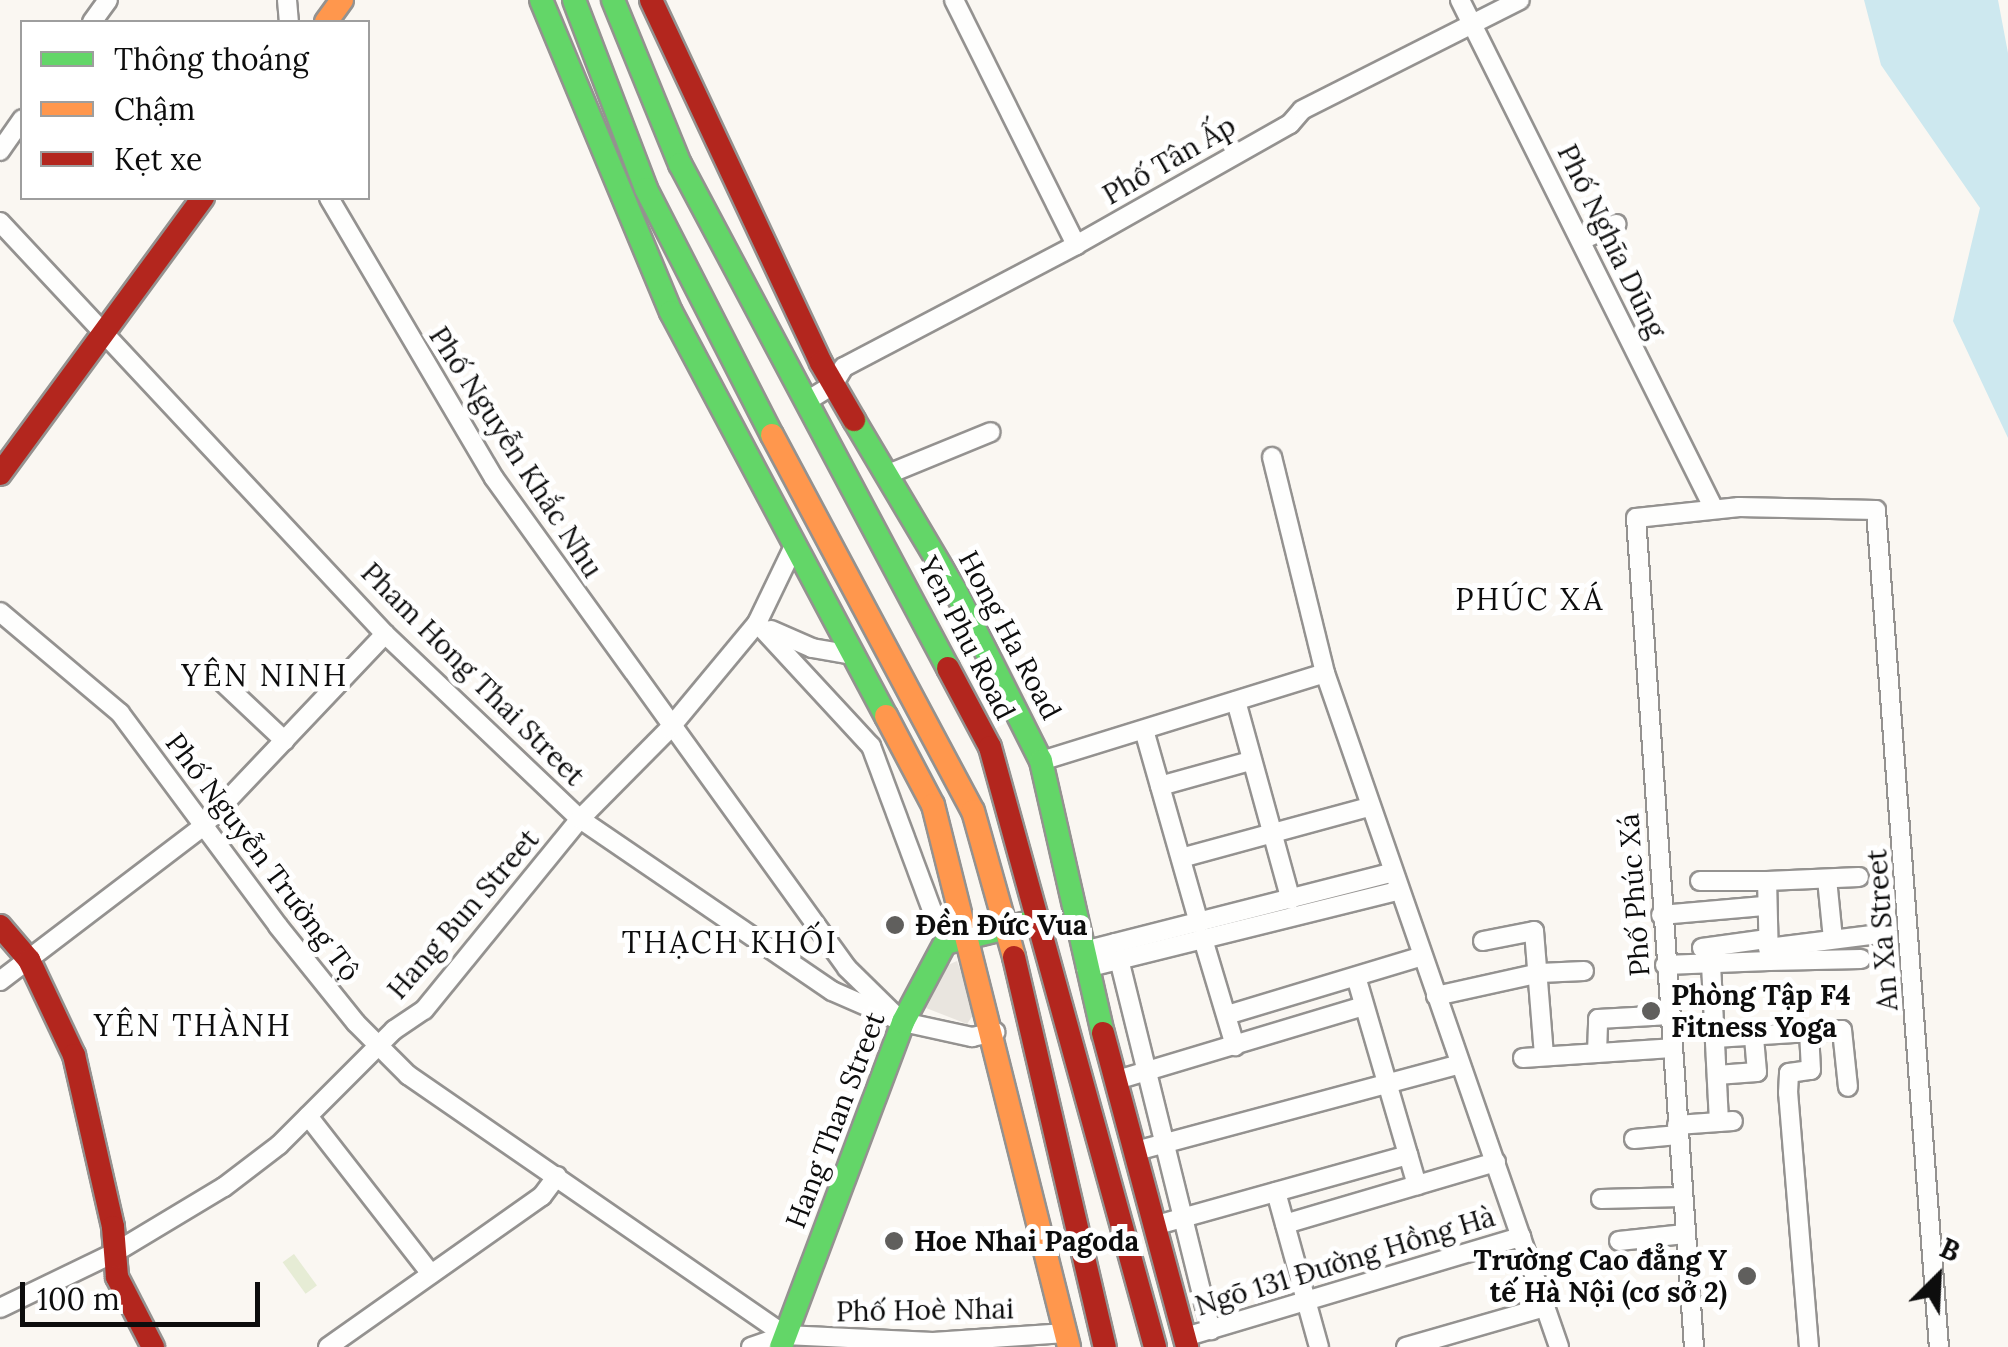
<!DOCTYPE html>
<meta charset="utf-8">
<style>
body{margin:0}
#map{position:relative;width:2008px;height:1347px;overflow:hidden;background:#faf7f2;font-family:Lora,serif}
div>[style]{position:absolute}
.green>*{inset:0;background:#e6ecd5;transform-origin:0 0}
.plaza>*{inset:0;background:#e9e5df}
.water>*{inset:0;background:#cde8ef}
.roads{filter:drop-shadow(2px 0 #949290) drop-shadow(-2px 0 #949290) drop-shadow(0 2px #949290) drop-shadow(0 -2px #949290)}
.street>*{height:18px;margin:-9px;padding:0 9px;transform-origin:9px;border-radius:9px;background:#fefefd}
.fast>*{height:22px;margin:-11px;padding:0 11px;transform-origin:11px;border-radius:11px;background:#63d668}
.slow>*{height:22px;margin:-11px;padding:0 11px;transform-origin:11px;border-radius:11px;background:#ff974d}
.jam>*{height:22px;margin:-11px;padding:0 11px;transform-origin:11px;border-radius:11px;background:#b3261e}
.dots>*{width:28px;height:28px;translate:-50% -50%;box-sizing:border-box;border:5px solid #fff;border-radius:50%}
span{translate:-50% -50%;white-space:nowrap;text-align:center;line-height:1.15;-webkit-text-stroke:10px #fff;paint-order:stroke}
.street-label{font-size:28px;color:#0d0d0d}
.poi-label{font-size:28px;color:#0d0d0d;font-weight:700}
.left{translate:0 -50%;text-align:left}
.right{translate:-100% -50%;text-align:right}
.neighbourhood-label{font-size:30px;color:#0d0d0d;letter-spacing:2.5px}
.legend{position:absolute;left:20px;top:20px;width:350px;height:180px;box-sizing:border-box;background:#fff;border:2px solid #9e9e9e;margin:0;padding:12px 18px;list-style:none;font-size:30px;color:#0d0d0d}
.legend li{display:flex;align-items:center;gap:20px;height:50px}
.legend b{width:50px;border:2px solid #9e9e9e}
.north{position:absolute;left:1888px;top:1227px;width:100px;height:100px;-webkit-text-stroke:8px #fff;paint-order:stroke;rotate:24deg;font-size:28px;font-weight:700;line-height:40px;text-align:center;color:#0d0d0d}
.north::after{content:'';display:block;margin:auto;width:35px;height:45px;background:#0d0d0d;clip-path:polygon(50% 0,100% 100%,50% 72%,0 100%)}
.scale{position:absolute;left:20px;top:1282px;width:240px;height:45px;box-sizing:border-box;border:5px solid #0d0d0d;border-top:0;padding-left:12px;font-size:30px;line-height:35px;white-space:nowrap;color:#0d0d0d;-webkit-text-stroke:8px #fff;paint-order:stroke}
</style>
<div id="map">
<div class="green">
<div style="left:294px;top:1254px;width:39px;height:14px;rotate:54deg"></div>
</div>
<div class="plaza">
<div style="clip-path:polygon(957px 961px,975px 1012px,967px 1024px,926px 1008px,948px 965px)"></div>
</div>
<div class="water">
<div style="clip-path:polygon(1864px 0,1998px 0,2008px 53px,2008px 438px,1953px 321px,1980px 208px,1881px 65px)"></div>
</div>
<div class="roads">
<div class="street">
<div style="left:287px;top:0;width:22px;rotate:85deg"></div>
<div style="left:954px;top:0;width:274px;rotate:63.5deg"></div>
<div style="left:1460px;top:0;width:567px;rotate:63.48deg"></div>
<div style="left:92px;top:22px;width:27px;rotate:-54deg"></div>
<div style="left:0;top:151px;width:39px;rotate:-55deg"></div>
<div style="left:329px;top:198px;width:325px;rotate:59.5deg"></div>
<div style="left:494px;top:478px;width:604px;rotate:54.23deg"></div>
<div style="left:847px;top:968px;width:64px;rotate:44.4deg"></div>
<div style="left:0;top:222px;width:564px;rotate:46.94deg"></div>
<div style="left:385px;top:634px;width:269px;rotate:43.5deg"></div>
<div style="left:580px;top:819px;width:305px;rotate:34.3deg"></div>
<div style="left:832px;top:991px;width:77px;rotate:23.6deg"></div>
<div style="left:903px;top:1022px;width:71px;rotate:12.3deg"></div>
<div style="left:972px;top:1037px;width:24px;rotate:-12deg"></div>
<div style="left:1582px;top:240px;width:38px;rotate:-25deg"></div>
<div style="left:807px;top:401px;width:31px;rotate:-32deg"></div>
<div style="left:833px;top:385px;width:21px;rotate:-59deg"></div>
<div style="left:844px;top:367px;width:262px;rotate:-27.7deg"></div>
<div style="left:1076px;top:245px;width:246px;rotate:-29.5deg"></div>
<div style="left:1290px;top:124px;width:18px;rotate:-49deg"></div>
<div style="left:1302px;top:110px;width:244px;rotate:-26.8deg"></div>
<div style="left:1272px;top:457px;width:222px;rotate:76.2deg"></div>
<div style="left:1325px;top:673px;width:713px;rotate:70.85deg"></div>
<div style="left:886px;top:475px;width:113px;rotate:-22.3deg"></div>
<div style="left:0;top:612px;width:157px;rotate:40.1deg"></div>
<div style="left:120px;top:713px;width:265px;rotate:53.4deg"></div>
<div style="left:278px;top:926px;width:124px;rotate:51.2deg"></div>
<div style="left:356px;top:1023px;width:74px;rotate:45deg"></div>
<div style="left:408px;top:1075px;width:458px;rotate:34.6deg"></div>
<div style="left:757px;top:623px;width:168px;rotate:47.2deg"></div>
<div style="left:871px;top:746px;width:178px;rotate:69.6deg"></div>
<div style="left:771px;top:630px;width:45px;rotate:23.7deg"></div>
<div style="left:812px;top:648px;width:42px;rotate:9.7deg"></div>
<div style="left:217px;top:677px;width:93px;rotate:43.3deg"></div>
<div style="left:1236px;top:701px;width:206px;rotate:74.6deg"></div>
<div style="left:1144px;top:730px;width:201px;rotate:74.1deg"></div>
<div style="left:1041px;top:761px;width:297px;rotate:-17.2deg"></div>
<div style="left:1160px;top:786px;width:93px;rotate:-15.5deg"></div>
<div style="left:1181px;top:858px;width:195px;rotate:-15.2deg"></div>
<div style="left:1827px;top:879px;width:60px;rotate:84.3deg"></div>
<div style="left:1767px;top:881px;width:92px;rotate:-2.5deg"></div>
<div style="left:1661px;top:915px;width:103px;rotate:-5deg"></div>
<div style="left:1203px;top:939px;width:112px;rotate:73.3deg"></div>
<div style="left:1483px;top:941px;width:52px;rotate:-11.1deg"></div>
<div style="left:1534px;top:931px;width:125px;rotate:85.4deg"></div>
<div style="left:1115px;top:943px;width:399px;rotate:76.1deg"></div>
<div style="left:1702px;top:948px;width:66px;rotate:-7.9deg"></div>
<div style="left:1768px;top:948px;width:119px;rotate:-7.2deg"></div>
<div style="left:1084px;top:951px;width:317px;rotate:-14.3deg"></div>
<div style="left:1769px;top:961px;width:92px;rotate:-1.2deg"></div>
<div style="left:1711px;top:964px;width:158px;rotate:87.1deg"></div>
<div style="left:1665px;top:965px;width:104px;rotate:-2.2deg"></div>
<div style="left:1769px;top:961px;width:80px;rotate:-91.4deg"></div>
<div style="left:1767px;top:881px;width:67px;rotate:180deg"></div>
<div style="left:1086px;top:968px;width:321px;rotate:-13.9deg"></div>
<div style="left:1357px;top:980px;width:214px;rotate:73.7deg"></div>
<div style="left:0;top:981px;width:254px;rotate:-37.3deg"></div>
<div style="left:202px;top:827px;width:266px;rotate:-46.5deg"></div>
<div style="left:1436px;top:996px;width:107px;rotate:-12.5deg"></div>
<div style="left:1540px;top:973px;width:44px;rotate:-2.6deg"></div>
<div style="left:1227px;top:1015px;width:204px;rotate:-16.8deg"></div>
<div style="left:1715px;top:1038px;width:127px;rotate:-3.6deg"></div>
<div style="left:1842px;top:1030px;width:57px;rotate:84deg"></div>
<div style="left:1597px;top:1053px;width:34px;rotate:-88deg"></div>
<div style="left:1598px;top:1019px;width:72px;rotate:-3.2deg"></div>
<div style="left:1523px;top:1058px;width:149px;rotate:-3.8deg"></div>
<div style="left:1717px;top:1075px;width:40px;rotate:-4.3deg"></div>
<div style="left:1757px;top:1072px;width:36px;rotate:-95deg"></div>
<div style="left:1117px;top:1080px;width:258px;rotate:-16.7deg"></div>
<div style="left:308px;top:1116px;width:200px;rotate:52.1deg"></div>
<div style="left:1677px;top:1125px;width:56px;rotate:-4.1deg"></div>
<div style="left:1634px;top:1139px;width:44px;rotate:-5.2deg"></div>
<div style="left:1136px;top:1151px;width:335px;rotate:-15deg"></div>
<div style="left:1276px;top:1192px;width:161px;rotate:74.5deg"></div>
<div style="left:1601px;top:1199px;width:81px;rotate:-1.4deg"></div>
<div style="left:1285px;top:1224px;width:220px;rotate:-16.4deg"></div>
<div style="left:1157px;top:1225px;width:261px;rotate:-15.6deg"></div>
<div style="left:1619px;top:1241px;width:66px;rotate:-6.1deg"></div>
<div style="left:0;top:1308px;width:127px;rotate:-25.8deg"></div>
<div style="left:114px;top:1253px;width:128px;rotate:-31deg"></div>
<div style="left:224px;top:1187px;width:69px;rotate:-37.4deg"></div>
<div style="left:279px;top:1145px;width:163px;rotate:-45deg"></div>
<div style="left:394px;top:1030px;width:36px;rotate:-34deg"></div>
<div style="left:424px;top:1010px;width:247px;rotate:-50.8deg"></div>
<div style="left:580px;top:819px;width:127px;rotate:-45.3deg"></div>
<div style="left:669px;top:729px;width:138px;rotate:-50.3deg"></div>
<div style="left:757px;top:623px;width:88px;rotate:-64.3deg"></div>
<div style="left:1185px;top:1337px;width:351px;rotate:-16.6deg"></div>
<div style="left:328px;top:1347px;width:262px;rotate:-35.2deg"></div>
<div style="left:542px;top:1196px;width:25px;rotate:-53deg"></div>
<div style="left:751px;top:1347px;width:36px;rotate:-19deg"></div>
<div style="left:785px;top:1335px;width:148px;rotate:2.7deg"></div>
<div style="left:933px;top:1342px;width:133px;rotate:-3.9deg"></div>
<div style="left:1406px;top:1347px;width:145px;rotate:-16.1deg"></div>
<div style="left:1694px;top:1347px;width:831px;rotate:-94deg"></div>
<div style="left:1636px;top:518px;width:104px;rotate:-6.1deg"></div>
<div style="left:1739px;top:507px;width:137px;rotate:1.3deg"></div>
<div style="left:1876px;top:510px;width:839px;rotate:85.7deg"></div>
<div style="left:1809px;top:1347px;width:255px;rotate:-94.7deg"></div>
<div style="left:1788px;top:1093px;width:20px;rotate:-87deg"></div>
<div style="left:1789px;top:1073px;width:22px;rotate:-8deg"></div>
<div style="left:1811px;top:1070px;width:38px;rotate:-93deg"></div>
</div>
<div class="fast">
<div style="left:541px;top:0;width:338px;rotate:67.4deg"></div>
<div style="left:671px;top:312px;width:458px;rotate:62deg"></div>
<div style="left:574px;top:0;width:202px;rotate:69.1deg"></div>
<div style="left:646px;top:189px;width:276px;rotate:62.9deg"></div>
<div style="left:613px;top:0;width:177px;rotate:67.8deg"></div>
<div style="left:680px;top:164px;width:571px;rotate:62deg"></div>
<div style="left:854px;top:420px;width:198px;rotate:59.3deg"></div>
<div style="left:955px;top:590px;width:191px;rotate:63.3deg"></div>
<div style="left:1041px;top:761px;width:279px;rotate:77.2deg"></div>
<div style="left:781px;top:1347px;width:347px;rotate:-69.4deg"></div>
<div style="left:903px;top:1022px;width:89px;rotate:-62deg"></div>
<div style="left:945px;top:943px;width:97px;rotate:-13.7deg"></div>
</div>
<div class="slow">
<div style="left:326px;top:22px;width:27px;rotate:-54deg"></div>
<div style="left:772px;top:435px;width:426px;rotate:61.9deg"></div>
<div style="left:973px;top:811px;width:152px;rotate:74.3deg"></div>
<div style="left:886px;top:716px;width:101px;rotate:62.2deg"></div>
<div style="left:933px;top:805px;width:559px;rotate:75.91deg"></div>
</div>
<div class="jam">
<div style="left:651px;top:0;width:401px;rotate:64.9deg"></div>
<div style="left:821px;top:363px;width:66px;rotate:59.9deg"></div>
<div style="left:0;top:474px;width:343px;rotate:-53.7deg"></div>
<div style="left:948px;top:668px;width:89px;rotate:62deg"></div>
<div style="left:990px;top:747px;width:622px;rotate:74.62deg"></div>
<div style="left:0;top:926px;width:45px;rotate:49.5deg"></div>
<div style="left:29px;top:960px;width:105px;rotate:64.7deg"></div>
<div style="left:74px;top:1055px;width:176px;rotate:77.2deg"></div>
<div style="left:113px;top:1227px;width:50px;rotate:85.4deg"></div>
<div style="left:117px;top:1277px;width:79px;rotate:62.8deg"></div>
<div style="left:1014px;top:957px;width:400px;rotate:76.9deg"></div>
<div style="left:1103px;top:1033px;width:325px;rotate:75deg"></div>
</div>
</div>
<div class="dots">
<div style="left:895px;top:925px;background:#605f5d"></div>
<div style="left:1651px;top:1011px;background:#605f5d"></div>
<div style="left:894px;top:1241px;background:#605f5d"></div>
<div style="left:1747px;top:1276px;background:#605f5d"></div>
</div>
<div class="street-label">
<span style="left:1169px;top:160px;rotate:-30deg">Phố Tân Ấp</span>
<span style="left:1612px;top:241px;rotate:64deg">Phố Nghĩa Dũng</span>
<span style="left:516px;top:452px;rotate:57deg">Phố Nguyễn Khắc Nhu</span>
<span style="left:1010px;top:635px;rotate:62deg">Hong Ha Road</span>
<span style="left:967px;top:638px;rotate:63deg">Yen Phu Road</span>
<span style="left:473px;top:674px;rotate:45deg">Pham Hong Thai Street</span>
<span style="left:263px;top:857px;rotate:53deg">Phố Nguyễn Trường Tộ</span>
<span style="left:1634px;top:895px;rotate:-94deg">Phố Phúc Xá</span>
<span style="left:463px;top:914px;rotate:-49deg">Hang Bun Street</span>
<span style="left:1882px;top:930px;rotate:-94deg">An Xa Street</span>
<span style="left:835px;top:1120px;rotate:-69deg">Hang Than Street</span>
<span style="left:1345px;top:1261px;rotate:-17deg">Ngõ 131 Đường Hồng Hà</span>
<span style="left:925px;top:1310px;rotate:-1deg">Phố Hoè Nhai</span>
</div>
<div class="poi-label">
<span class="left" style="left:915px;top:925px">Đền Đức Vua</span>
<span class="left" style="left:1671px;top:1011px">Phòng Tập F4<br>Fitness Yoga</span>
<span class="left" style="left:914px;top:1241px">Hoe Nhai Pagoda</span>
<span class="right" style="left:1727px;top:1276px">Trường Cao đẳng Y<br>tế Hà Nội (cơ sở 2)</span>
</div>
<div class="neighbourhood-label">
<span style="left:1530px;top:599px">PHÚC XÁ</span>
<span style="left:265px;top:675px">YÊN NINH</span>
<span style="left:730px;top:942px">THẠCH KHỐI</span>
<span style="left:193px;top:1025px">YÊN THÀNH</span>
</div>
<ul class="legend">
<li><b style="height:12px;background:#63d668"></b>Thông thoáng</li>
<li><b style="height:12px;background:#ff974d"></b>Chậm</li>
<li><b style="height:12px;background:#b3261e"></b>Kẹt xe</li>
</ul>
<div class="north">B</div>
<div class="scale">100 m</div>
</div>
